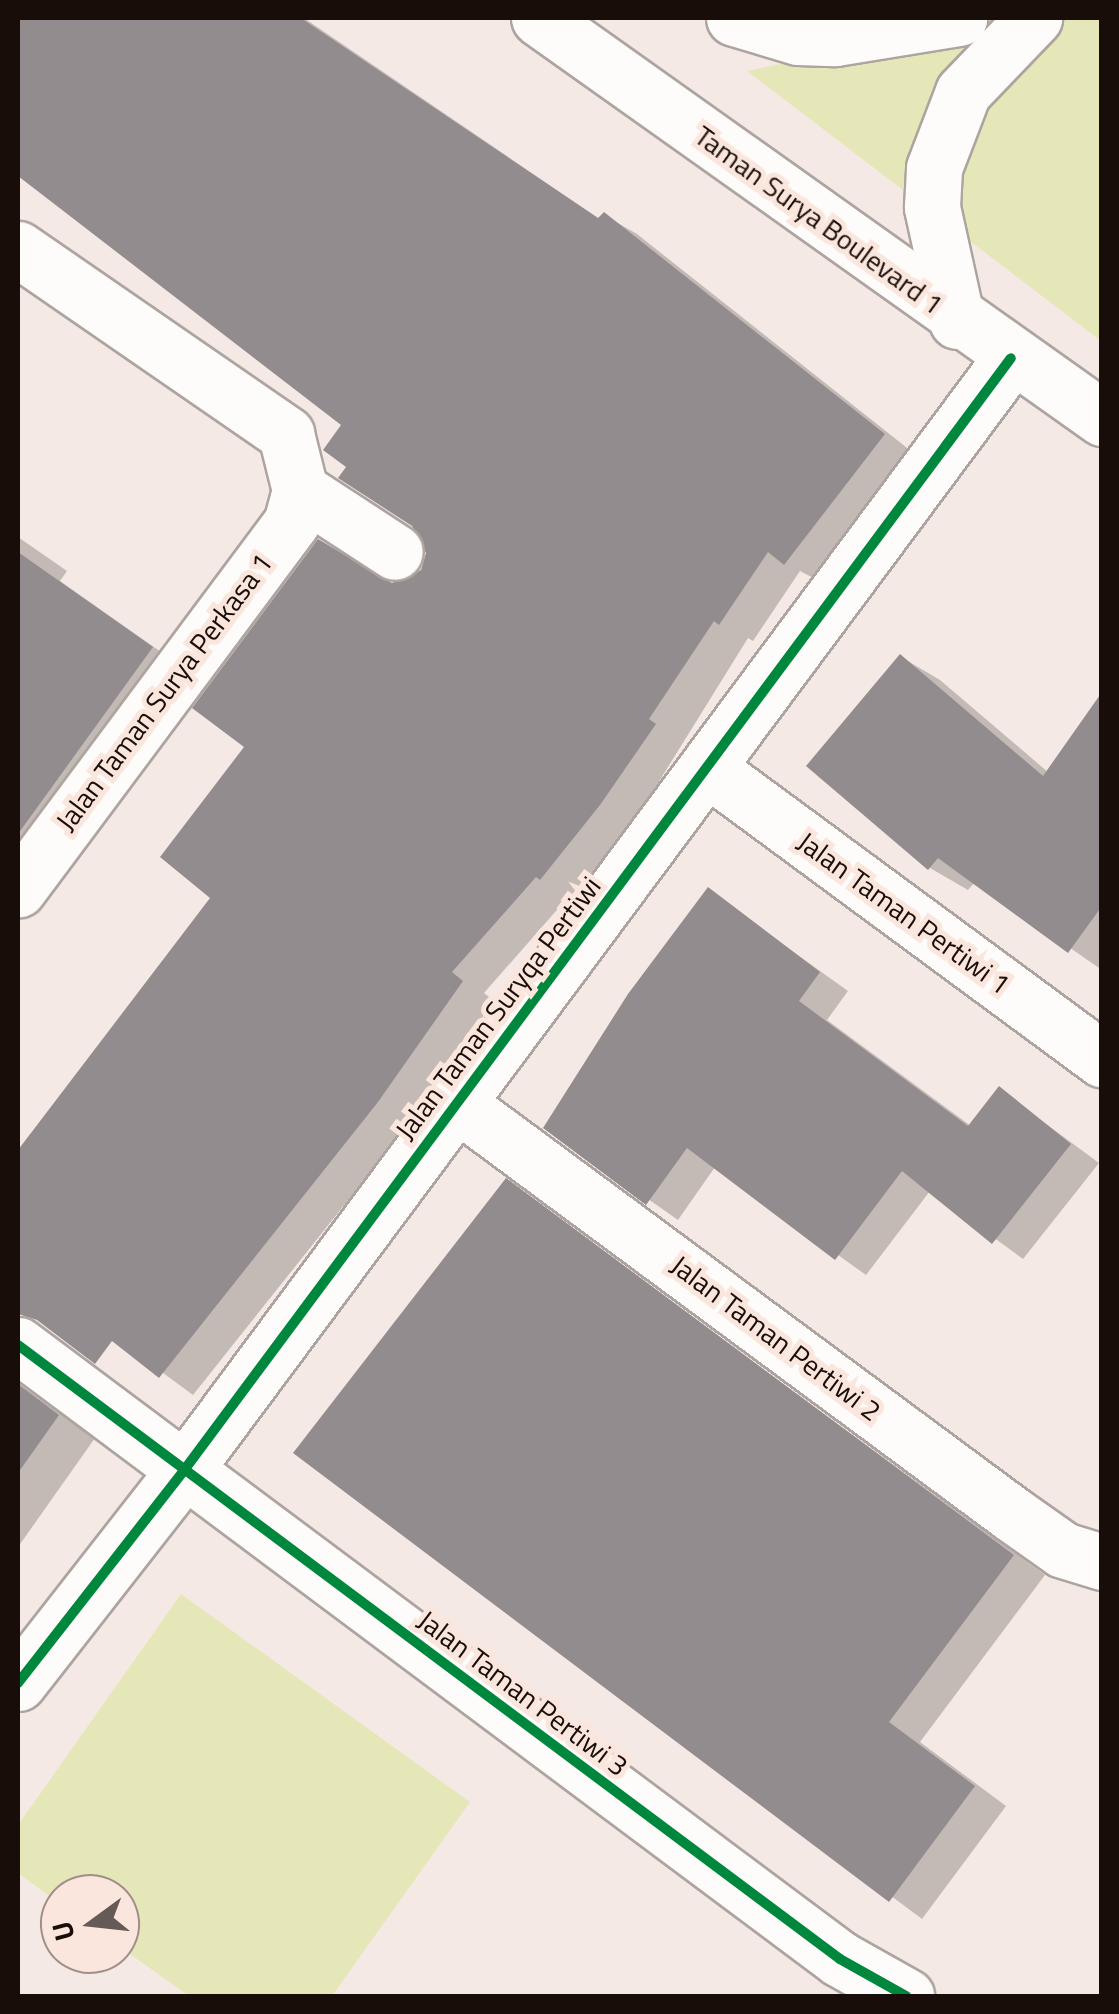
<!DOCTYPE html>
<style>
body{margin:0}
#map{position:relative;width:1119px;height:2014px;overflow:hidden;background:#f4e9e4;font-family:"Titillium Web",sans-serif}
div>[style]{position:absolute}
.green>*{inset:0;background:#e6e7b9}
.shadow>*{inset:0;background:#0003}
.building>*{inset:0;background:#938c8f}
.roads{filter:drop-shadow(2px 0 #aea49f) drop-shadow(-2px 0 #aea49f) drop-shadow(0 2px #aea49f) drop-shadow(0 -2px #aea49f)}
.minor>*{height:55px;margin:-27.5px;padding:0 27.5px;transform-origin:27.5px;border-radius:27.5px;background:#fdfcfb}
.tertiary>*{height:55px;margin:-27.5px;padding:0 27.5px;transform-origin:27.5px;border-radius:27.5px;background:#fdfcfb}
.cycleway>*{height:10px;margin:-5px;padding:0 5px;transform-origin:5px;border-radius:5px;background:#00873e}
span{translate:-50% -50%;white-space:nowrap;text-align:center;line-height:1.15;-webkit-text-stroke:10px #fbe6dd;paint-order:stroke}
.street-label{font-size:28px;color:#180d08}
.frame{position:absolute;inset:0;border:20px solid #180d08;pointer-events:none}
.north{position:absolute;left:40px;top:1874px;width:100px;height:100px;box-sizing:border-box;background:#fbe6dd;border:2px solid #a08f88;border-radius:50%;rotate:255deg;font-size:28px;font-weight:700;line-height:40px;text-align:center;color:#180d08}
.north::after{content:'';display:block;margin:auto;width:35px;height:45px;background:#655a55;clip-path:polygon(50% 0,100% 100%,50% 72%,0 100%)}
</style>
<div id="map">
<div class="green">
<div style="clip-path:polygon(998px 18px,1101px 18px,1101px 341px,747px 71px)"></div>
<div style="clip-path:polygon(181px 1594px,470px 1802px,332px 1996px,189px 1996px,120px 1947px,120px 1894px,60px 1894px,60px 1904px,18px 1873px,18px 1825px)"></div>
</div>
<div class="shadow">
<div style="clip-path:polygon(18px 18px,304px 18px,601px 220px,604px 215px,637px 234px,916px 455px,819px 581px,800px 571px,753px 641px,748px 638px,632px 825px,575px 897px,570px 895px,484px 993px,494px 1001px,411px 1121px,193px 1395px,18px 1266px,18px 1155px,213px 897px,393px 586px,423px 572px,429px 552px,414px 524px,350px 467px,345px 424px,18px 172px)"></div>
<div style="clip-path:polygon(18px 537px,67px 571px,60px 581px,181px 666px,18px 884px)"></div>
<div style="clip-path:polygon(901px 657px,940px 680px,1049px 773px,1102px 697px,1102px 970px,975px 882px,968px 890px,930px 868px)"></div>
<div style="clip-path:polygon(708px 891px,848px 991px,827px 1020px,971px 1126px,1000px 1090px,1099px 1163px,1023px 1259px,930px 1191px,866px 1275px,715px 1167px,678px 1220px,547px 1128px)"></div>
<div style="clip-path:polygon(506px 1182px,1045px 1575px,920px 1742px,1006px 1806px,922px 1919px,296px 1452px)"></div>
<div style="clip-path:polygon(18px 1383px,95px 1438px,18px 1547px)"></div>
</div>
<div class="building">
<div style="clip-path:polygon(18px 18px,301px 18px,598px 218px,604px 212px,885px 434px,784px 565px,768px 552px,719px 625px,714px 621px,649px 719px,656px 724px,600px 805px,540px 880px,536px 877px,452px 972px,463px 981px,378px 1102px,159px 1378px,112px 1341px,95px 1364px,37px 1320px,18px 1314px,18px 1150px,210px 898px,160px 857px,244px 747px,192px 708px,318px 539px,392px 583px,421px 570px,426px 553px,412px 526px,338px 478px,346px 467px,323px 450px,341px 425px,18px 176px)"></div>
<div style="clip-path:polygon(18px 552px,153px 647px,18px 834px)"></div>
<div style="clip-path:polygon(900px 654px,1043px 776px,1102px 692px,1102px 906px,1068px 953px,938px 858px,928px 870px,806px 766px)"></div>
<div style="clip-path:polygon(708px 887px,820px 972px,799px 1001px,968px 1126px,999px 1086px,1071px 1144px,992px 1244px,902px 1171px,835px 1260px,687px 1148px,646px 1205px,543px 1128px,628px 994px)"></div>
<div style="clip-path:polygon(506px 1178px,1014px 1555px,889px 1722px,975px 1786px,889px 1902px,293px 1453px)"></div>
<div style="clip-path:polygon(18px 1384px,59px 1415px,18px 1473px)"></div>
</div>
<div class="roads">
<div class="minor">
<div style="left:18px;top:249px;width:326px;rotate:34.6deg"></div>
<div style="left:286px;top:434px;width:58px;rotate:76deg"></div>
<div style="left:300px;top:490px;width:34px;rotate:105deg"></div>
<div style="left:291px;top:523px;width:457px;rotate:126.7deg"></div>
<div style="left:300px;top:490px;width:113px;rotate:33.1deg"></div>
<div style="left:707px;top:768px;width:491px;rotate:36.4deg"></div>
<div style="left:455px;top:1102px;width:693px;rotate:36.49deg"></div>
<div style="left:1012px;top:1514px;width:62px;rotate:35.2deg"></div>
<div style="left:1063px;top:1550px;width:41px;rotate:17.1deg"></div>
<div style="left:18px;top:1345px;width:1026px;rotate:36.76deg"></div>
<div style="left:840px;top:1959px;width:76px;rotate:29.3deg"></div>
<div style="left:18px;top:1683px;width:271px;rotate:-52deg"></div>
<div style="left:185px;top:1469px;width:1384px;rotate:-53.37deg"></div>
</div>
<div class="tertiary">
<div style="left:539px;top:18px;width:691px;rotate:35.39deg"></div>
<div style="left:734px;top:18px;width:67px;rotate:16.5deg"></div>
<div style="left:798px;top:37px;width:37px;rotate:2deg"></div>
<div style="left:835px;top:38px;width:126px;rotate:-9.2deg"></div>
<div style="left:957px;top:321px;width:117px;rotate:-102.4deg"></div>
<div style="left:932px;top:207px;width:39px;rotate:-87deg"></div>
<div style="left:934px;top:168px;width:81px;rotate:-69.1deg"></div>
<div style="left:963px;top:92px;width:103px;rotate:-46.2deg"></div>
</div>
</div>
<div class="cycleway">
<div style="left:18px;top:1345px;width:1026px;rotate:36.76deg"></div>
<div style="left:840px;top:1959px;width:76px;rotate:29.3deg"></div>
<div style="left:18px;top:1683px;width:271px;rotate:-52deg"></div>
<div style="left:185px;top:1469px;width:1384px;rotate:-53.37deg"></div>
</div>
<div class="street-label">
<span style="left:819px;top:220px;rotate:36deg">Taman Surya Boulevard 1</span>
<span style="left:164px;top:692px;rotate:-53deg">Jalan Taman Surya Perkasa 1</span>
<span style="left:904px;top:913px;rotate:36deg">Jalan Taman Pertiwi 1</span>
<span style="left:498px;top:1008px;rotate:-53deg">Jalan Taman Suryqa Pertiwi</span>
<span style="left:776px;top:1338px;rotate:37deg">Jalan Taman Pertiwi 2</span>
<span style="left:523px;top:1693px;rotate:37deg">Jalan Taman Pertiwi 3</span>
</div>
<div class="frame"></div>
<div class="north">U</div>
</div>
